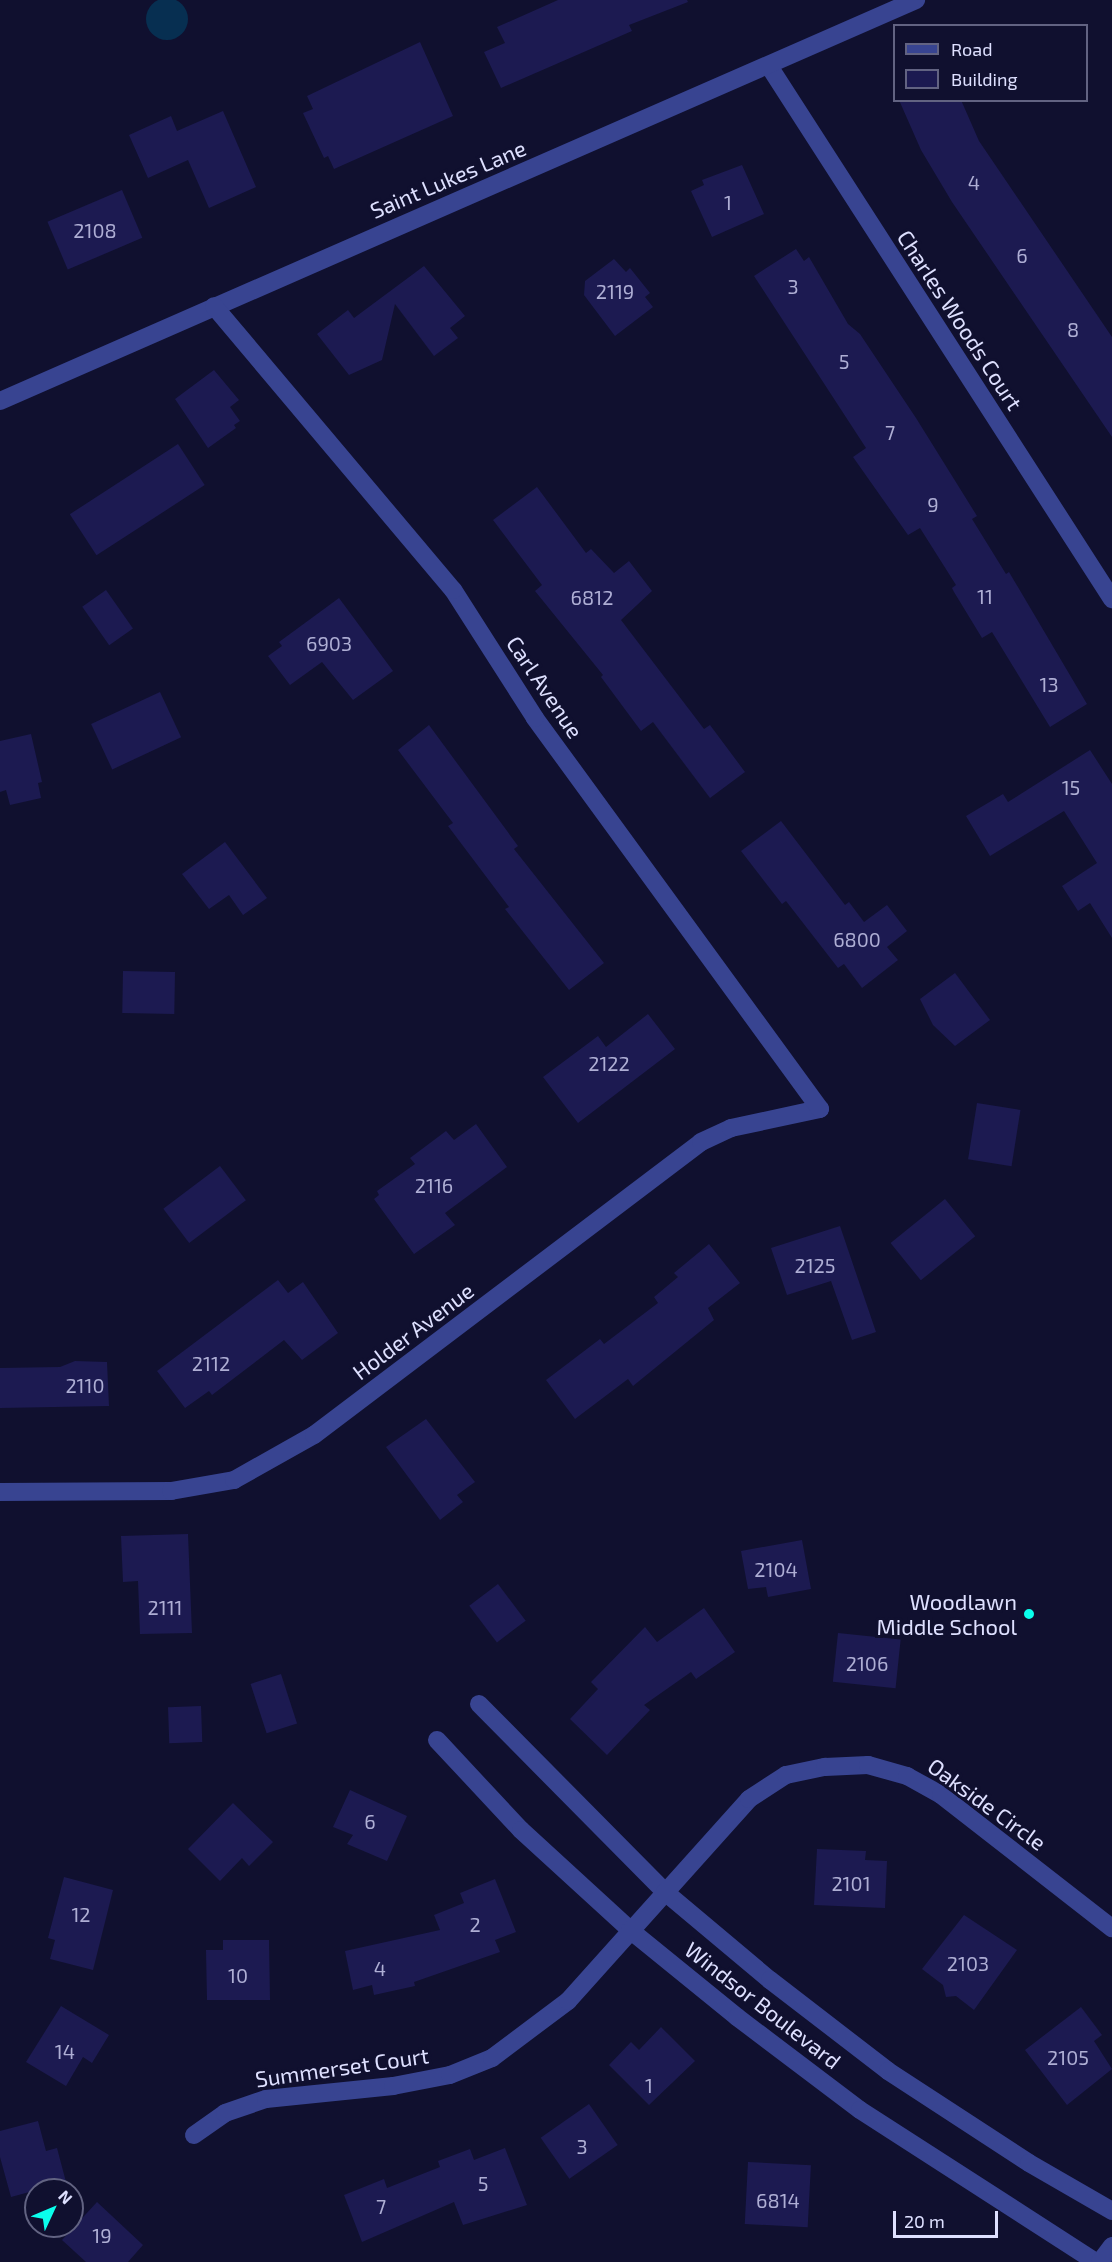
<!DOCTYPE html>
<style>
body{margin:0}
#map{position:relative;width:1112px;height:2262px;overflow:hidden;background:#10102f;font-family:"Exo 2",sans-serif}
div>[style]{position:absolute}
.water>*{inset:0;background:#072f51}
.round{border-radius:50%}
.building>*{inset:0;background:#1c1a51;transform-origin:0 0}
.minor>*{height:18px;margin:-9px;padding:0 9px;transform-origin:9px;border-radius:9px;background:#384491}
.dots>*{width:16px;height:16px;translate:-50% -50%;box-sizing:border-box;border:3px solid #10102f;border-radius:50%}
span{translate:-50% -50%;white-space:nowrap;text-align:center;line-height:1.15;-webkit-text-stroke:6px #10102f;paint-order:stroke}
.number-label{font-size:20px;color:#aeaed4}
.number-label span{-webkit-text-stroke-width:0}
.street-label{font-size:22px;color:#dee0ff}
.poi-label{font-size:22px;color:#dee0ff}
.right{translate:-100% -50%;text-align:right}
.legend{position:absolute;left:893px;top:24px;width:195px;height:78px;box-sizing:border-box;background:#10102f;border:2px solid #626382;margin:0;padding:8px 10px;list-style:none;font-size:18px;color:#dee0ff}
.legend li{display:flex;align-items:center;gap:12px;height:30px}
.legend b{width:30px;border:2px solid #626382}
.north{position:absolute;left:24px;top:2178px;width:60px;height:60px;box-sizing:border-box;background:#10102f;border:2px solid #626382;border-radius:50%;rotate:46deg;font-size:16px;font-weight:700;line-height:24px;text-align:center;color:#dee0ff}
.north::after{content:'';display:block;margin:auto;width:21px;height:27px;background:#0affec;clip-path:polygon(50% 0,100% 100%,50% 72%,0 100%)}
.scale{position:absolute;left:893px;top:2211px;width:105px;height:27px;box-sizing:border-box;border:3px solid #dee0ff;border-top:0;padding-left:8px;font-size:18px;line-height:21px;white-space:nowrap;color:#dee0ff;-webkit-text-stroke:4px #10102f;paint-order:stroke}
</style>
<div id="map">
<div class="water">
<div class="round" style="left:146px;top:-2px;width:42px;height:42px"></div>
</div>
<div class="building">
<div style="clip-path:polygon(558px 0,687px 0,688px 2px,629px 25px,632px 31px,501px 88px,484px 52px,505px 43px,497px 27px)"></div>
<div style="clip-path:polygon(420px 42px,453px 116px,334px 169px,328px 156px,324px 158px,303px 113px,313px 109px,307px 96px)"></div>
<div style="clip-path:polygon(899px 100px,961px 100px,979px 141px,1112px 337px,1112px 437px,952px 202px,921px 150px)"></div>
<div style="clip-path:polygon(223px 111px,256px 187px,209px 208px,188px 160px,148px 178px,129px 135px,171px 116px,177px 131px)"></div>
<div style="clip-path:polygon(742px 165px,764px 214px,712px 237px,691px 191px,704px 185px,702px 180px)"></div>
<div style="left:122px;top:190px;width:52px;height:81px;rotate:67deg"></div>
<div style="clip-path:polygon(796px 249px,804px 261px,809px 257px,848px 324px,860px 334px,916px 418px,977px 516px,972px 519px,1006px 574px,1009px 572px,1087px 704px,1050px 727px,992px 632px,982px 638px,954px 592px,952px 588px,956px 585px,920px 528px,908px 535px,853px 457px,866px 448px,754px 276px)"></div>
<div style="clip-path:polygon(614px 259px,626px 272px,630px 268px,650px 293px,645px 297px,653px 307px,615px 336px,584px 295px,585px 281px)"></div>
<div style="clip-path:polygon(424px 266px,465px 316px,450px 328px,458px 338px,434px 356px,395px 304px,382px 360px,349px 375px,317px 334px,348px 310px,354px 318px)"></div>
<div style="clip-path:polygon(214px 370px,239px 400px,230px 407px,240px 421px,234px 425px,236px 428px,208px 448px,175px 399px)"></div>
<div style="left:178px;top:444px;width:49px;height:129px;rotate:57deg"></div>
<div style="clip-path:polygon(537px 487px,586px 553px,591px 549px,614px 573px,629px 561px,652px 591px,621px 620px,704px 729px,710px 725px,745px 772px,710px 798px,653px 722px,641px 731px,601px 677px,603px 675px,535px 591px,542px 585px,493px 520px)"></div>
<div style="left:106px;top:590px;width:47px;height:29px;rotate:55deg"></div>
<div style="clip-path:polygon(339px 598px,393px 671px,353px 700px,322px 662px,290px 685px,268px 656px,282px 646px,279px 642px)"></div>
<div style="left:160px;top:692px;width:50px;height:76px;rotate:65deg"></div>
<div style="clip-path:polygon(429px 725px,518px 846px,514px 849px,604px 963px,569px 990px,505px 909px,509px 907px,448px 826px,453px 823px,398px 750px)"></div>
<div style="clip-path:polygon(31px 734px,42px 782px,38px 783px,41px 798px,10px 805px,6px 790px,0 792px,0 741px)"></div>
<div style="clip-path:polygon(1090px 750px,1112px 784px,1112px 938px,1090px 903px,1078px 911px,1062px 886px,1097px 863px,1064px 811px,990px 856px,966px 816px,1003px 794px,1008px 802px)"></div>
<div style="clip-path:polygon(781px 821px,845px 905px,849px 902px,864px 922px,887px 905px,907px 931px,887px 947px,898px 960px,862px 988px,844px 964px,838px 968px,786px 901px,782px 904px,741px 851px)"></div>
<div style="clip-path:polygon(225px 842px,267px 898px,243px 915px,229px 895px,209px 909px,182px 874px)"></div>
<div style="left:123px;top:971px;width:52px;height:42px;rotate:1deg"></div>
<div style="clip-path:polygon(955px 973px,990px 1020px,955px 1046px,933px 1025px,920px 999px)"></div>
<div style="clip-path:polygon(648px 1014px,675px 1049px,578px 1123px,543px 1077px,598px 1036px,606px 1047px)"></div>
<div style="left:977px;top:1103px;width:44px;height:57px;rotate:9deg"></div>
<div style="clip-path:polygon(476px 1124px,507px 1167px,445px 1213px,455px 1225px,414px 1254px,374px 1199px,379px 1195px,377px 1191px,415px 1164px,410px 1158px,446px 1131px,454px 1140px)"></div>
<div style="left:220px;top:1166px;width:43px;height:71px;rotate:53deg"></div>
<div style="left:945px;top:1199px;width:48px;height:70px;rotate:51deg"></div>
<div style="clip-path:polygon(840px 1226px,876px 1332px,852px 1340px,831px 1281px,787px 1295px,771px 1248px)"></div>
<div style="clip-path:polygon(709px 1244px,740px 1283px,708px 1308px,714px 1320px,633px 1386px,628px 1379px,575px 1419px,546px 1380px,600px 1339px,604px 1344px,658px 1303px,654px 1297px,678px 1277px,674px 1273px)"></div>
<div style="clip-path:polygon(278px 1280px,288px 1293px,303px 1282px,338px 1333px,302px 1360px,284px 1340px,212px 1395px,209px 1391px,185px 1408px,157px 1371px)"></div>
<div style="clip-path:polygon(75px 1361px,107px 1362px,109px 1406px,0 1408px,0 1368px,60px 1367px)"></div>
<div style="clip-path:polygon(426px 1419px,475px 1482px,457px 1495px,463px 1502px,440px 1520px,386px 1447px)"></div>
<div style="clip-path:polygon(188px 1534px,192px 1633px,140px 1634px,138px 1581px,123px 1582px,121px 1536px)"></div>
<div style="clip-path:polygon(802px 1540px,811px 1589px,768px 1597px,766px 1587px,748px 1589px,741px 1551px)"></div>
<div style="left:498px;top:1584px;width:46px;height:36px;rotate:53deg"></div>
<div style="clip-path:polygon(704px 1608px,735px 1652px,696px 1679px,691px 1672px,644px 1705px,650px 1710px,607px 1755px,570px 1719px,598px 1689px,591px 1682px,645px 1627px,657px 1642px)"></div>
<div style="left:838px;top:1633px;width:63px;height:49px;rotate:6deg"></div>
<div style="left:281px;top:1674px;width:52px;height:32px;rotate:72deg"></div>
<div style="left:201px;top:1706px;width:36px;height:33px;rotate:88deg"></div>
<div style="clip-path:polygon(350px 1790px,407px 1816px,387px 1861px,347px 1844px,353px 1835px,333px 1827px)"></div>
<div style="clip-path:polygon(233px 1803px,273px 1842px,249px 1866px,242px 1858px,220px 1881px,188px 1849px)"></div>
<div style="clip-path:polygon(817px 1849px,866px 1851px,865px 1860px,887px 1861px,885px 1908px,814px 1905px)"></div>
<div style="clip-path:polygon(64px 1877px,113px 1890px,93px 1970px,50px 1959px,55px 1940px,48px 1938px)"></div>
<div style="clip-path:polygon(495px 1879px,516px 1932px,495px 1940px,500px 1952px,414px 1982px,415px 1986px,374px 1995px,372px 1985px,353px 1990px,345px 1951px,440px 1930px,434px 1915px,464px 1903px,460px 1893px)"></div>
<div style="clip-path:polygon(964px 1915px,1017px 1950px,974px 2010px,956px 1996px,946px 1997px,943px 1985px,922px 1969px)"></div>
<div style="clip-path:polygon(223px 1940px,269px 1940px,270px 2000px,207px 2000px,206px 1950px,223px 1950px)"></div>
<div style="clip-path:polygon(61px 2006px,109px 2035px,92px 2063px,83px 2057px,66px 2086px,26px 2062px)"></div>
<div style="clip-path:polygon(1081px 2007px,1102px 2035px,1094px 2041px,1112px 2069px,1067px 2105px,1025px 2050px)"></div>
<div style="clip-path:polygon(661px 2027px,695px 2061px,649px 2105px,609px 2065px,631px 2042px,639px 2050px)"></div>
<div style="left:589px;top:2104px;width:50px;height:59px;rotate:55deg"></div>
<div style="clip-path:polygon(38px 2121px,46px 2151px,57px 2148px,66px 2182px,11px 2197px,0 2157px,0 2131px)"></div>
<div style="clip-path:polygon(505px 2148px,527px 2205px,463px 2225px,454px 2202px,362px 2242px,344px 2195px,384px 2179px,387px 2188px,440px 2167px,438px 2161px,470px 2149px,474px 2160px)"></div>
<div style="left:748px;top:2162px;width:63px;height:62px;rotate:3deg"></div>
<div style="clip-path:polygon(97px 2202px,143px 2245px,128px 2262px,86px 2262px,62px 2240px)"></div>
</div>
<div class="minor">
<div style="left:769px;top:66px;width:634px;rotate:57.24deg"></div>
<div style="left:0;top:401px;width:1000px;rotate:-23.64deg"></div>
<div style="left:0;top:1492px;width:171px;rotate:-0.3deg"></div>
<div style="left:171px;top:1491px;width:64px;rotate:-9.9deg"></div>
<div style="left:234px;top:1480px;width:92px;rotate:-29.4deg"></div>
<div style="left:314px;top:1435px;width:485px;rotate:-37.1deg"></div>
<div style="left:701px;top:1142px;width:33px;rotate:-25deg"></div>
<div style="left:731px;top:1128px;width:91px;rotate:-12.1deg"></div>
<div style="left:820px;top:1109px;width:484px;rotate:-126.1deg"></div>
<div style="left:535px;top:718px;width:152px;rotate:-122.6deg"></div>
<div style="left:453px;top:590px;width:371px;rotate:-130.1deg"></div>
<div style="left:479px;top:1704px;width:264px;rotate:45.3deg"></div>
<div style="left:665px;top:1892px;width:137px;rotate:40deg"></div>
<div style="left:770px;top:1980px;width:149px;rotate:37.6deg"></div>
<div style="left:888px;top:2071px;width:168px;rotate:33.1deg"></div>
<div style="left:1029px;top:2163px;width:96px;rotate:30deg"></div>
<div style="left:437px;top:1740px;width:123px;rotate:47deg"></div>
<div style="left:521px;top:1830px;width:148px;rotate:42.5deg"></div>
<div style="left:630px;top:1930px;width:138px;rotate:39.1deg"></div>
<div style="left:737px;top:2017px;width:154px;rotate:37.1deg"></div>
<div style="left:860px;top:2110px;width:281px;rotate:32.8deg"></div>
<div style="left:194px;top:2135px;width:38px;rotate:-35deg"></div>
<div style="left:225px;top:2113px;width:43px;rotate:-18.9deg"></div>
<div style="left:266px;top:2099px;width:128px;rotate:-5.8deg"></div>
<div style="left:393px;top:2086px;width:58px;rotate:-10.9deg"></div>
<div style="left:450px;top:2075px;width:45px;rotate:-22deg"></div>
<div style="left:492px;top:2058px;width:95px;rotate:-36.9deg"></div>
<div style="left:568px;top:2001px;width:271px;rotate:-48.1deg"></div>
<div style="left:749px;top:1799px;width:44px;rotate:-33deg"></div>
<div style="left:786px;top:1775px;width:40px;rotate:-12deg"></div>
<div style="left:825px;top:1767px;width:43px;rotate:-2.7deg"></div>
<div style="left:868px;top:1765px;width:41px;rotate:15.8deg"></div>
<div style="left:907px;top:1776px;width:39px;rotate:29deg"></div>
<div style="left:941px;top:1795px;width:217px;rotate:37.9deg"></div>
<div style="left:1100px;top:2262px;width:20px;rotate:-53deg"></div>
</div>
<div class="dots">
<div style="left:1029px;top:1614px;background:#0affec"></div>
</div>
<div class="number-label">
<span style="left:974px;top:182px">4</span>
<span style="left:728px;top:202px">1</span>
<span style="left:95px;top:230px">2108</span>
<span style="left:1022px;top:255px">6</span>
<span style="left:793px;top:286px">3</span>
<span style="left:615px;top:291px">2119</span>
<span style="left:1073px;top:329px">8</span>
<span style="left:844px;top:361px">5</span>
<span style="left:890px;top:432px">7</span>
<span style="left:933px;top:504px">9</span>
<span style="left:985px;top:596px">11</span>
<span style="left:592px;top:597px">6812</span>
<span style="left:329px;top:643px">6903</span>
<span style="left:1049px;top:684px">13</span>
<span style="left:1071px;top:787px">15</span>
<span style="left:857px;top:939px">6800</span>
<span style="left:609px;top:1063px">2122</span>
<span style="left:434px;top:1185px">2116</span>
<span style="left:815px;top:1265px">2125</span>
<span style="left:211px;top:1363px">2112</span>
<span style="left:85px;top:1385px">2110</span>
<span style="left:776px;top:1569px">2104</span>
<span style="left:165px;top:1607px">2111</span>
<span style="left:867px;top:1663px">2106</span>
<span style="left:370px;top:1821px">6</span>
<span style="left:851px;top:1883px">2101</span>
<span style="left:81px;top:1914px">12</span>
<span style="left:475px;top:1924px">2</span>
<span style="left:968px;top:1963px">2103</span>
<span style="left:380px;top:1968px">4</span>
<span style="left:238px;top:1975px">10</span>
<span style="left:65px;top:2051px">14</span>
<span style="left:1068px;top:2057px">2105</span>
<span style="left:649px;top:2085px">1</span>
<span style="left:582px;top:2146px">3</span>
<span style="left:483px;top:2183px">5</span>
<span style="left:778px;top:2200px">6814</span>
<span style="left:381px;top:2206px">7</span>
<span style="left:102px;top:2235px">19</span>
</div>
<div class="street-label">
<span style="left:448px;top:179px;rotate:-23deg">Saint Lukes Lane</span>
<span style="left:960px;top:320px;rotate:57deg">Charles Woods Court</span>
<span style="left:545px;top:687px;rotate:56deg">Carl Avenue</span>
<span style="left:413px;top:1331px;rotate:-37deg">Holder Avenue</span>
<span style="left:987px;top:1804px;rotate:36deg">Oakside Circle</span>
<span style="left:763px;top:2005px;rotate:38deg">Windsor Boulevard</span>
<span style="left:342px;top:2067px;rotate:-8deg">Summerset Court</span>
</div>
<div class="poi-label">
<span class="right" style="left:1017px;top:1614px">Woodlawn<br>Middle School</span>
</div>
<ul class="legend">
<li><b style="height:8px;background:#384491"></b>Road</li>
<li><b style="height:16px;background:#1c1a51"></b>Building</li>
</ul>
<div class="north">N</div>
<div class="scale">20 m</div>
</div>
